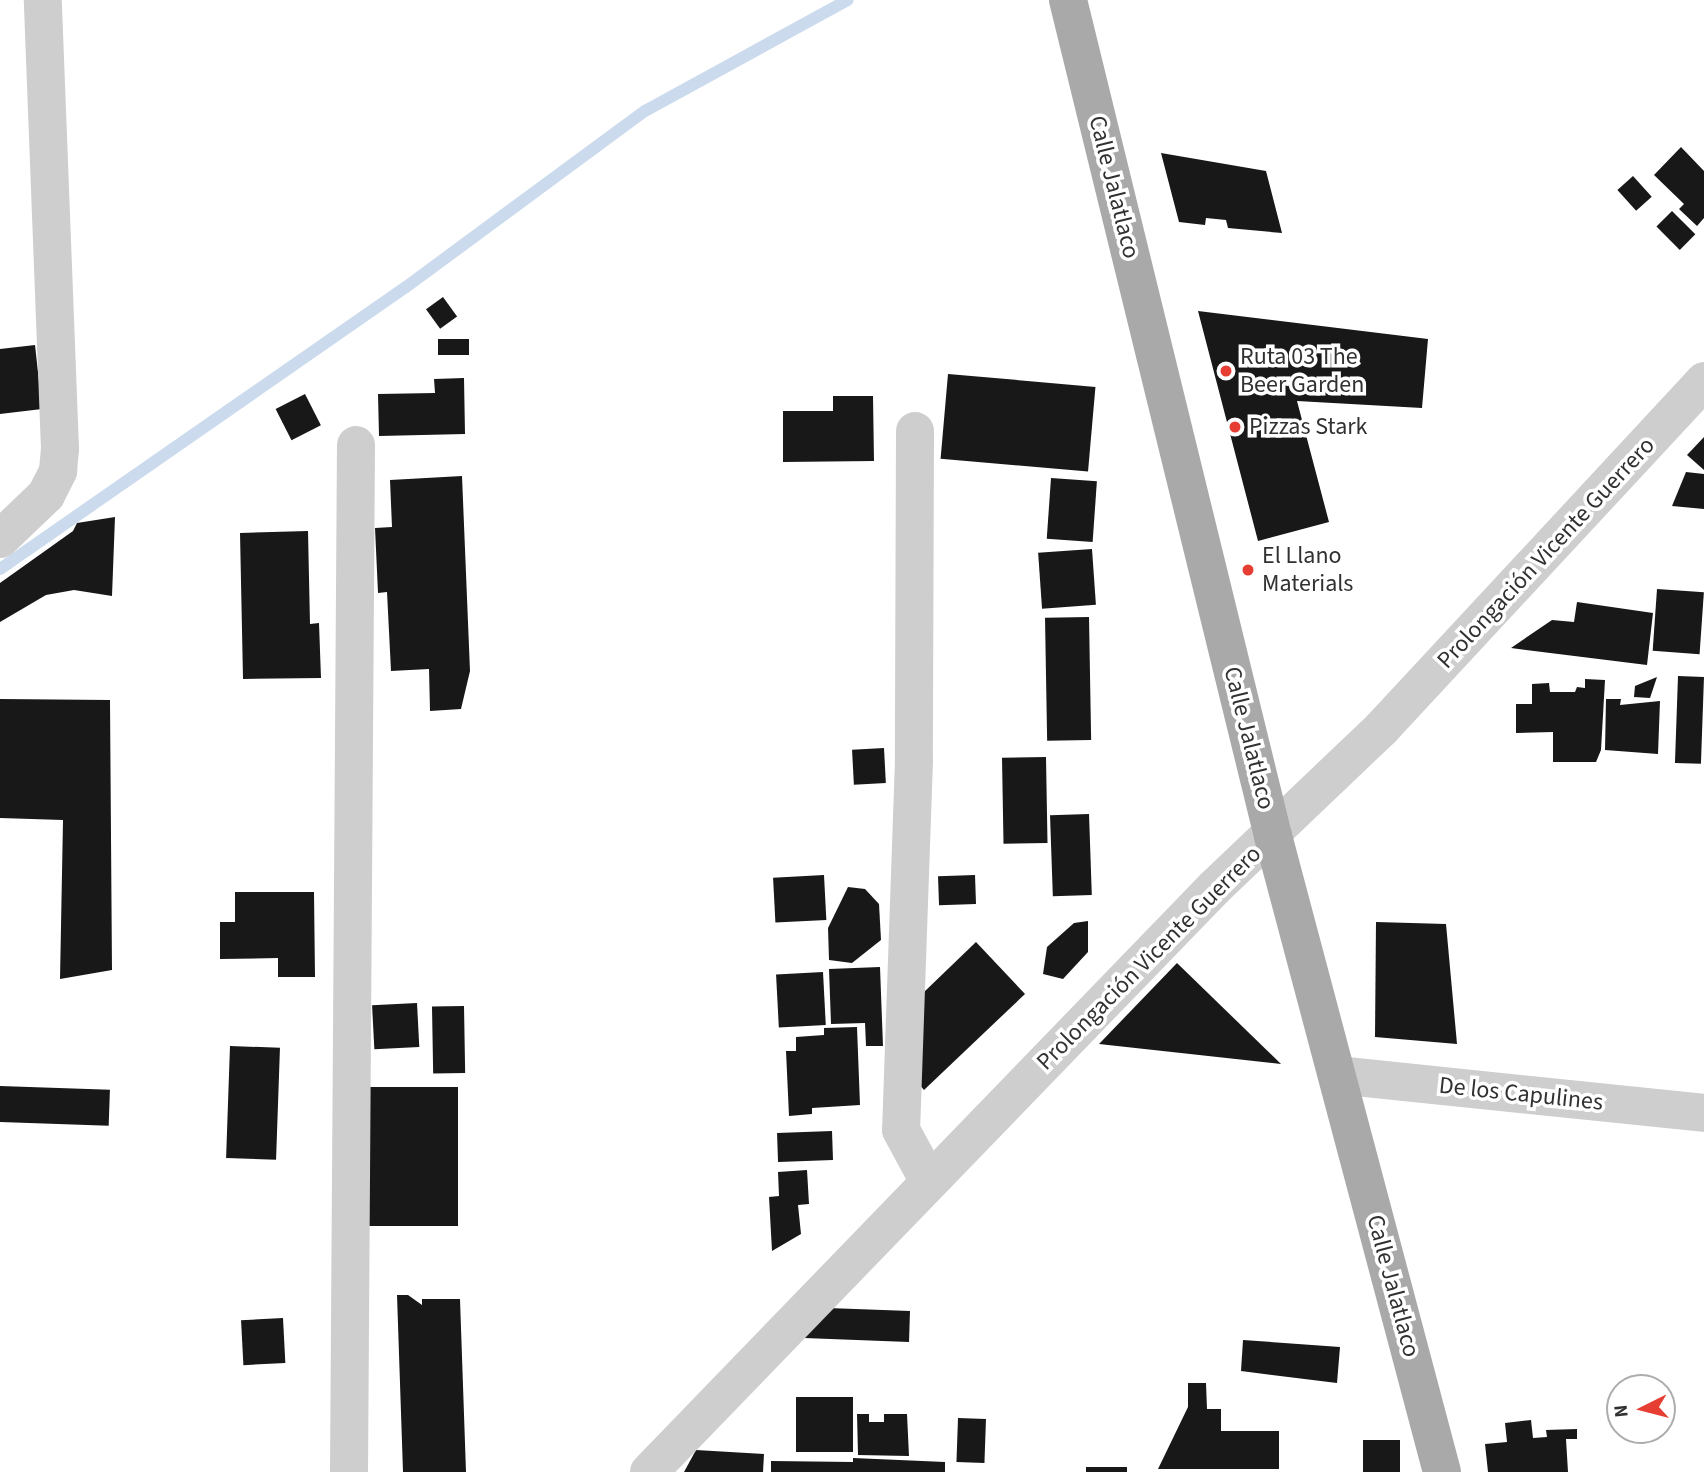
<!DOCTYPE html>
<meta charset="utf-8">
<style>
body{margin:0}
#map{position:relative;width:1704px;height:1472px;overflow:hidden;background:#fff;font-family:"Source Sans 3",sans-serif}
div>[style]{position:absolute}
.stream>*{height:12px;margin:-6px;padding:0 6px;transform-origin:6px;border-radius:6px;background:#cbdbed}
.building>*{inset:0;background:#181818;transform-origin:0 0}
.minor>*{height:38px;margin:-19px;padding:0 19px;transform-origin:19px;border-radius:19px;background:#cecece}
.major>*{height:38px;margin:-19px;padding:0 19px;transform-origin:19px;border-radius:19px;background:#a9a9a9}
.dots>*{width:19px;height:19px;translate:-50% -50%;box-sizing:border-box;border:4px solid #fff;border-radius:50%}
span{translate:-50% -50%;white-space:nowrap;text-align:center;line-height:1.15;-webkit-text-stroke:7px #fff;paint-order:stroke}
.street-label{font-size:24px;color:#313131}
.poi-label{font-size:24px;color:#313131}
.left{translate:0 -50%;text-align:left}
.north{position:absolute;left:1606px;top:1374px;width:70px;height:70px;box-sizing:border-box;background:#fff;border:2px solid #adadad;border-radius:50%;rotate:264deg;font-size:19px;font-weight:700;line-height:28px;text-align:center;color:#313131}
.north::after{content:'';display:block;margin:auto;width:24px;height:32px;background:#e73e33;clip-path:polygon(50% 0,100% 100%,50% 72%,0 100%)}
</style>
<div id="map">
<div class="stream">
<div style="left:0;top:569px;width:494px;rotate:-34.8deg"></div>
<div style="left:406px;top:287px;width:297px;rotate:-36.4deg"></div>
<div style="left:645px;top:111px;width:231px;rotate:-28.7deg"></div>
</div>
<div class="building">
<div style="clip-path:polygon(1681px 147px,1704px 171px,1704px 218px,1697px 226px,1679px 209px,1684px 204px,1654px 175px)"></div>
<div style="clip-path:polygon(1161px 153px,1266px 171px,1282px 233px,1228px 228px,1226px 220px,1206px 218px,1205px 225px,1179px 222px)"></div>
<div style="left:1633px;top:176px;width:28px;height:21px;rotate:48deg"></div>
<div style="left:1672px;top:211px;width:33px;height:22px;rotate:45deg"></div>
<div style="left:443px;top:297px;width:24px;height:21px;rotate:54deg"></div>
<div style="clip-path:polygon(1198px 311px,1428px 339px,1422px 408px,1297px 401px,1329px 522px,1258px 541px)"></div>
<div style="left:469px;top:339px;width:16px;height:31px;rotate:90deg"></div>
<div style="clip-path:polygon(35px 345px,42px 409px,0 414px,0 349px)"></div>
<div style="left:948px;top:374px;width:148px;height:85px;rotate:5deg"></div>
<div style="clip-path:polygon(464px 378px,465px 434px,379px 436px,378px 394px,435px 393px,434px 379px)"></div>
<div style="left:305px;top:394px;width:35px;height:33px;rotate:63deg"></div>
<div style="clip-path:polygon(833px 396px,873px 396px,874px 461px,783px 462px,783px 411px,833px 411px)"></div>
<div style="clip-path:polygon(1704px 437px,1704px 470px,1687px 455px)"></div>
<div style="clip-path:polygon(1686px 472px,1704px 474px,1704px 509px,1672px 506px)"></div>
<div style="clip-path:polygon(462px 476px,470px 671px,461px 709px,430px 711px,429px 669px,391px 671px,387px 592px,378px 593px,375px 528px,392px 527px,390px 480px)"></div>
<div style="left:1051px;top:478px;width:46px;height:61px;rotate:4deg"></div>
<div style="clip-path:polygon(115px 517px,112px 596px,74px 590px,46px 595px,0 622px,0 583px,73px 531px,77px 523px)"></div>
<div style="clip-path:polygon(308px 531px,310px 624px,319px 623px,321px 678px,243px 679px,240px 533px)"></div>
<div style="left:1092px;top:549px;width:56px;height:54px;rotate:86deg"></div>
<div style="left:1657px;top:589px;width:47px;height:62px;rotate:4deg"></div>
<div style="clip-path:polygon(1577px 602px,1653px 613px,1647px 665px,1511px 648px,1552px 620px,1574px 622px)"></div>
<div style="left:1089px;top:617px;width:123px;height:44px;rotate:89deg"></div>
<div style="left:1678px;top:676px;width:26px;height:87px;rotate:2deg"></div>
<div style="clip-path:polygon(1657px 677px,1650px 698px,1634px 697px,1635px 686px)"></div>
<div style="clip-path:polygon(1585px 679px,1605px 680px,1601px 750px,1596px 762px,1553px 762px,1553px 732px,1516px 733px,1516px 704px,1532px 704px,1532px 684px,1549px 683px,1550px 692px,1575px 692px,1577px 687px,1585px 688px)"></div>
<div style="clip-path:polygon(0 699px,110px 700px,112px 970px,60px 979px,63px 820px,0 818px)"></div>
<div style="clip-path:polygon(1606px 699px,1621px 699px,1620px 705px,1660px 701px,1658px 754px,1605px 750px)"></div>
<div style="left:884px;top:748px;width:35px;height:32px;rotate:87deg"></div>
<div style="left:1046px;top:757px;width:86px;height:44px;rotate:89deg"></div>
<div style="left:1089px;top:814px;width:81px;height:39px;rotate:88deg"></div>
<div style="left:824px;top:875px;width:45px;height:51px;rotate:87deg"></div>
<div style="left:975px;top:875px;width:29px;height:37px;rotate:88deg"></div>
<div style="clip-path:polygon(848px 887px,865px 889px,879px 904px,881px 940px,852px 963px,829px 960px,828px 928px)"></div>
<div style="clip-path:polygon(235px 892px,314px 892px,315px 977px,278px 977px,278px 958px,220px 959px,220px 922px,235px 922px)"></div>
<div style="clip-path:polygon(1088px 921px,1088px 952px,1063px 979px,1043px 974px,1047px 947px,1074px 923px)"></div>
<div style="clip-path:polygon(1376px 922px,1446px 924px,1457px 1044px,1375px 1037px)"></div>
<div style="clip-path:polygon(976px 942px,1025px 994px,924px 1090px,918px 1083px,923px 993px)"></div>
<div style="clip-path:polygon(1177px 963px,1281px 1064px,1099px 1044px)"></div>
<div style="clip-path:polygon(880px 967px,883px 1046px,866px 1046px,865px 1023px,831px 1024px,829px 969px)"></div>
<div style="left:823px;top:972px;width:53px;height:47px;rotate:87deg"></div>
<div style="left:417px;top:1003px;width:44px;height:45px;rotate:87deg"></div>
<div style="left:464px;top:1006px;width:67px;height:32px;rotate:89deg"></div>
<div style="clip-path:polygon(857px 1027px,860px 1105px,812px 1108px,812px 1114px,789px 1116px,786px 1051px,796px 1051px,796px 1037px,824px 1035px,824px 1028px)"></div>
<div style="left:230px;top:1046px;width:50px;height:112px;rotate:2deg"></div>
<div style="left:0;top:1086px;width:110px;height:36px;rotate:2deg"></div>
<div style="left:363px;top:1087px;width:95px;height:139px"></div>
<div style="left:832px;top:1131px;width:29px;height:55px;rotate:88deg"></div>
<div style="clip-path:polygon(807px 1170px,809px 1204px,798px 1205px,801px 1234px,772px 1251px,769px 1197px,779px 1196px,778px 1172px)"></div>
<div style="clip-path:polygon(397px 1295px,408px 1295px,422px 1305px,422px 1299px,460px 1299px,466px 1472px,403px 1472px)"></div>
<div style="clip-path:polygon(828px 1308px,910px 1311px,909px 1342px,804px 1338px)"></div>
<div style="left:283px;top:1318px;width:45px;height:42px;rotate:87deg"></div>
<div style="clip-path:polygon(1243px 1340px,1340px 1347px,1337px 1383px,1241px 1371px)"></div>
<div style="clip-path:polygon(1188px 1383px,1206px 1383px,1207px 1409px,1221px 1409px,1221px 1431px,1279px 1431px,1279px 1469px,1158px 1469px,1188px 1407px)"></div>
<div style="left:796px;top:1397px;width:57px;height:55px"></div>
<div style="clip-path:polygon(857px 1414px,869px 1414px,869px 1422px,884px 1422px,884px 1414px,907px 1414px,909px 1456px,858px 1455px)"></div>
<div style="left:958px;top:1418px;width:28px;height:44px;rotate:2deg"></div>
<div style="clip-path:polygon(1531px 1420px,1533px 1438px,1547px 1437px,1546px 1430px,1577px 1429px,1577px 1439px,1566px 1439px,1568px 1472px,1488px 1472px,1485px 1444px,1507px 1442px,1505px 1423px)"></div>
<div style="left:1363px;top:1440px;width:37px;height:32px"></div>
<div style="clip-path:polygon(696px 1450px,764px 1454px,763px 1472px,684px 1472px)"></div>
<div style="clip-path:polygon(853px 1458px,945px 1462px,945px 1472px,771px 1472px,771px 1461px,853px 1462px)"></div>
<div style="left:1086px;top:1467px;width:41px;height:5px"></div>
</div>
<div class="minor">
<div style="left:915px;top:431px;width:329px;rotate:90.2deg"></div>
<div style="left:914px;top:760px;width:370px;rotate:92deg"></div>
<div style="left:901px;top:1130px;width:57px;rotate:61.6deg"></div>
<div style="left:0;top:539px;width:64px;rotate:-43.7deg"></div>
<div style="left:46px;top:495px;width:27px;rotate:-63deg"></div>
<div style="left:58px;top:471px;width:22px;rotate:-85deg"></div>
<div style="left:60px;top:449px;width:449px;rotate:-92.2deg"></div>
<div style="left:1337px;top:1075px;width:369px;rotate:5.9deg"></div>
<div style="left:349px;top:1472px;width:1027px;rotate:-89.61deg"></div>
<div style="left:649px;top:1472px;width:813px;rotate:-45.95deg"></div>
<div style="left:1214px;top:888px;width:231px;rotate:-43.6deg"></div>
<div style="left:1381px;top:729px;width:475px;rotate:-47.1deg"></div>
</div>
<div class="major">
<div style="left:1068px;top:0;width:861px;rotate:76.22deg"></div>
<div style="left:1273px;top:836px;width:658px;rotate:75.12deg"></div>
</div>
<div class="dots">
<div style="left:1226px;top:371px;background:#e73e33"></div>
<div style="left:1235px;top:427px;background:#e73e33"></div>
<div style="left:1248px;top:570px;background:#e73e33"></div>
</div>
<div class="street-label">
<span style="left:1114px;top:187px;rotate:76deg">Calle Jalatlaco</span>
<span style="left:1546px;top:553px;rotate:-47deg">Prolongación Vicente Guerrero</span>
<span style="left:1249px;top:738px;rotate:76deg">Calle Jalatlaco</span>
<span style="left:1149px;top:958px;rotate:-45deg">Prolongación Vicente Guerrero</span>
<span style="left:1521px;top:1094px;rotate:6deg">De los Capulines</span>
<span style="left:1393px;top:1286px;rotate:75deg">Calle Jalatlaco</span>
</div>
<div class="poi-label">
<span class="left" style="left:1240px;top:371px">Ruta 03 The<br>Beer Garden</span>
<span class="left" style="left:1249px;top:427px">Pizzas Stark</span>
<span class="left" style="left:1262px;top:570px">El Llano<br>Materials</span>
</div>
<div class="north">N</div>
</div>
